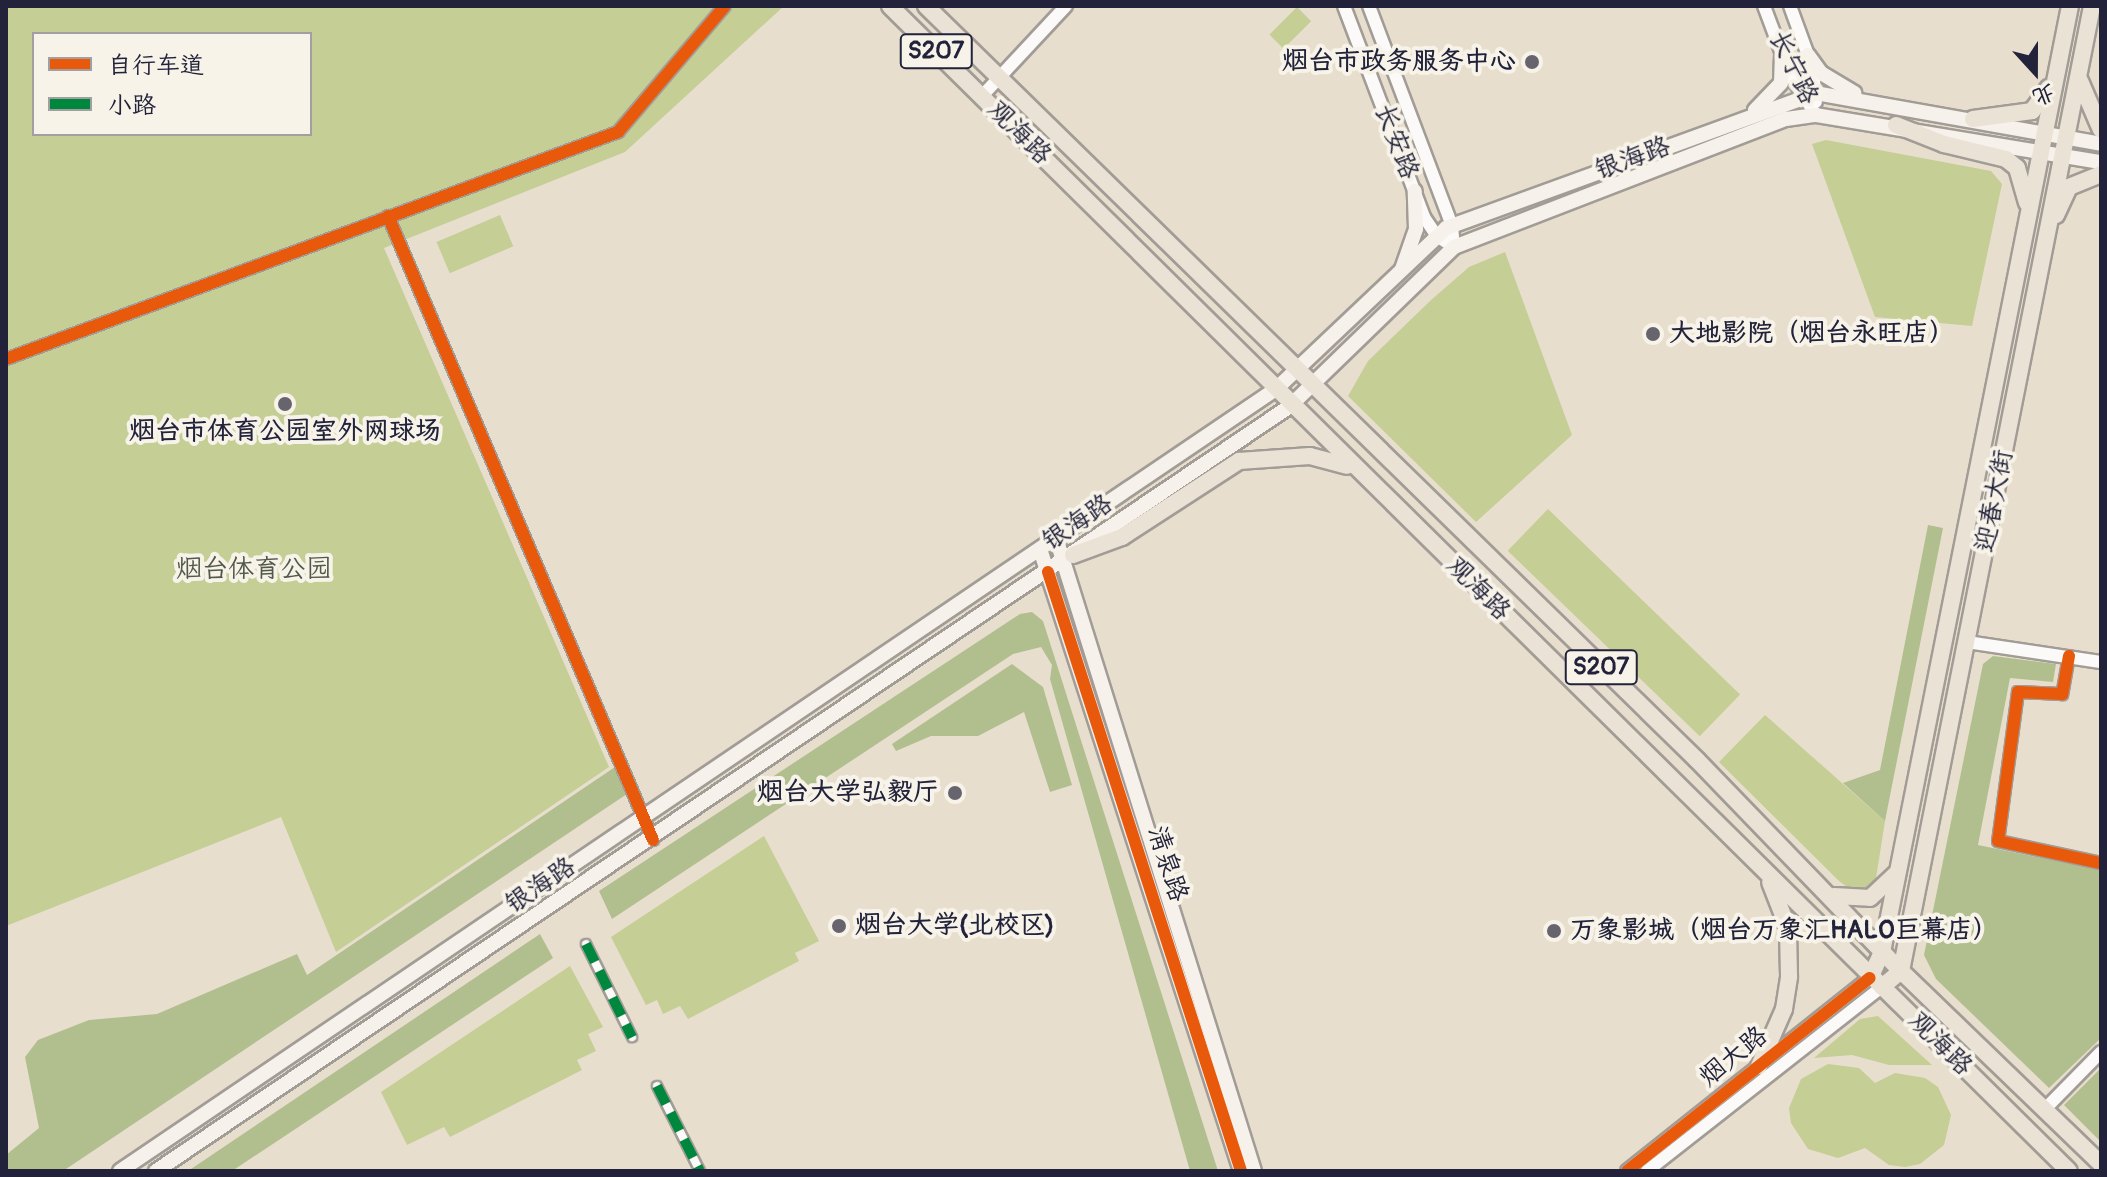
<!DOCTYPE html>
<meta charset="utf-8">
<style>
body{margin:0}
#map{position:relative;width:2107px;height:1177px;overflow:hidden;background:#e8dece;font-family:Pangolin,"LXGW WenKai TC",sans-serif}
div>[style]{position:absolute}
.green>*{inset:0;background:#c4ce95;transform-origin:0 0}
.forest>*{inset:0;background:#b1bf8f}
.roads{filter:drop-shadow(2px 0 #a29c96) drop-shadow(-2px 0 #a29c96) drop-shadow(0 2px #a29c96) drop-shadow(0 -2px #a29c96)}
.pedestrian>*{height:8px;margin:-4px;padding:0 4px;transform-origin:4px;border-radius:4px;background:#fcfaf8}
.minor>*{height:10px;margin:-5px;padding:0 5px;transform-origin:5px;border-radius:5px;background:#fcfaf8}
.tertiary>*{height:12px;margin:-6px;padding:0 6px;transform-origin:6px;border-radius:6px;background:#fcfaf8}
.secondary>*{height:14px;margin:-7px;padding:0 7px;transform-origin:7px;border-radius:7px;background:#f6f1ea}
.primary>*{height:16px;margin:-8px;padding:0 8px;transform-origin:8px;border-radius:8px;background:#ebe2d6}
.quiet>*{height:10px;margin-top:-5px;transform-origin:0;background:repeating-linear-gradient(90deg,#00873e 0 20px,transparent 0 30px)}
.cycleway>*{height:12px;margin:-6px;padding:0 6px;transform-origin:6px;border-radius:6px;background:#e8590c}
.dots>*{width:22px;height:22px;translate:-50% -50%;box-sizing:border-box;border:4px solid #f7f3e8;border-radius:50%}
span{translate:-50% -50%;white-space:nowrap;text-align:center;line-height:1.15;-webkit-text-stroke:8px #f7f3e8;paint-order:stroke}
.shield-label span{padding:2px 6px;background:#f7f3e8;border:2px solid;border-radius:6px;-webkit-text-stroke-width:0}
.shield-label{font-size:24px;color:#22223b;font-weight:700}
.poi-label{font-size:26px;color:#22223b;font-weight:700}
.right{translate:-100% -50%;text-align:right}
.left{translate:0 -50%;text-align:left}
.street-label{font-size:26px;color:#22223b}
.park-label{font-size:26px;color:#50594a}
.frame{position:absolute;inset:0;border:8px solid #22223b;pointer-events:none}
.legend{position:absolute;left:32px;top:32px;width:280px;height:104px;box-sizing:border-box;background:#f7f3e8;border:2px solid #a29fa3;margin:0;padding:10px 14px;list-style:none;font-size:24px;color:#22223b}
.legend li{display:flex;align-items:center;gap:16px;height:40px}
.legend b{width:40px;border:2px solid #a29fa3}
.north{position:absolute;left:1995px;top:32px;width:80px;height:80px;-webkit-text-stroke:6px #f7f3e8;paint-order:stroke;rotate:159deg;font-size:22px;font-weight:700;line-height:32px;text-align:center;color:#22223b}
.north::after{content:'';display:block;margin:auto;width:28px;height:36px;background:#22223b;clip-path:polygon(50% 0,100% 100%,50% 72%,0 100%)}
</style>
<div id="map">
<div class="green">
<div style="clip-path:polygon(evenodd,6px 6px,784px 6px,625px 152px,384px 248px,609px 767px,336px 952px,281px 817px,6px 926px,6px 6px,34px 34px,310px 34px,310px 134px,34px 134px,34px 34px)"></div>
<div style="left:1297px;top:7px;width:20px;height:39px;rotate:45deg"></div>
<div style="clip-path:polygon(1826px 140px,1991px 171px,2002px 184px,1972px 326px,1875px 317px,1812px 144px)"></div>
<div style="left:500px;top:215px;width:34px;height:69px;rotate:67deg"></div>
<div style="clip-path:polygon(1505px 252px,1572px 435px,1476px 522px,1348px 396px,1368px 361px,1430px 301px,1469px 267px)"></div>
<div style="left:1548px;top:509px;width:267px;height:58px;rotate:44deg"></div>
<div style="clip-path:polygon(1765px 715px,1885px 821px,1876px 878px,1868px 887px,1850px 889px,1839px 881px,1719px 762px)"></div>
<div style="clip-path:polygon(764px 836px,819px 941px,795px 953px,799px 961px,688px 1019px,680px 1006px,663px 1014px,657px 1000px,646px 1005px,611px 937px)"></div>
<div style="clip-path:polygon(570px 966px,603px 1027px,588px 1034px,596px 1051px,577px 1060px,582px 1070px,450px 1137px,444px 1127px,407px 1145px,381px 1092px)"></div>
<div style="clip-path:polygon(1878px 1016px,1932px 1065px,1889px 1065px,1852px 1055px,1814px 1058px,1860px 1019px)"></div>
<div style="clip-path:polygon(1828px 1064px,1859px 1068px,1875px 1083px,1895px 1073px,1925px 1078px,1938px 1087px,1951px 1115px,1944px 1145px,1920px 1164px,1905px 1167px,1889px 1165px,1865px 1148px,1838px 1158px,1808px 1149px,1791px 1123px,1789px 1108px,1801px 1079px)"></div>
</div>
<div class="forest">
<div style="clip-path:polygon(1928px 525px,1943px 528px,1885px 821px,1843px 783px,1880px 770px)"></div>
<div style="clip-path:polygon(1032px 612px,1043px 621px,1218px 1171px,1190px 1171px,1050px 679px,1052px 665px,1041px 647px,1013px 654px,612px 919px,599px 891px,1020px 614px)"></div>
<div style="clip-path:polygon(1993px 656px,2056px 664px,2053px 682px,2010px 678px,1978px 845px,2101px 870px,2101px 1038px,2049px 1088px,1936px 979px,1924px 955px,1983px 664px)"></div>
<div style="clip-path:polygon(1012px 664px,1043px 687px,1072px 785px,1050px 792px,1024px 712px,978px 736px,931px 736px,896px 751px,892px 744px)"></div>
<div style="clip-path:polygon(615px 767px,627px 794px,63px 1171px,6px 1171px,6px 1155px,39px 1128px,25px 1057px,38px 1040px,89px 1020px,157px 1014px,297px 954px,307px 975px)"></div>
<div style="clip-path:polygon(540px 934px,553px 958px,232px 1171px,188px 1171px)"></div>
<div style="clip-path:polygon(2101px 1068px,2101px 1142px,2064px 1105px)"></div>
</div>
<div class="roads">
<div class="pedestrian">
<div style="left:586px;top:944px;width:104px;rotate:63.7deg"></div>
<div style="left:657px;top:1086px;width:95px;rotate:63.2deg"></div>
</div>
<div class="minor">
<div style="left:388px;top:216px;width:678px;rotate:66.99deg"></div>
<div style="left:6px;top:359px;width:653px;rotate:-20.35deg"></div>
<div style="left:618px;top:132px;width:165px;rotate:-49.7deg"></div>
<div style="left:2069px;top:656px;width:39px;rotate:100deg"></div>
<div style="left:2062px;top:694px;width:44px;rotate:-177.4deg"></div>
<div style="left:2018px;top:692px;width:150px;rotate:97.6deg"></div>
<div style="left:1998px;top:841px;width:105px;rotate:12.1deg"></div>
</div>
<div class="tertiary">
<div style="left:1344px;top:6px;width:226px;rotate:69.2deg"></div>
<div style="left:1424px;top:217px;width:23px;rotate:56deg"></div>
<div style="left:1437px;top:236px;width:20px;rotate:33deg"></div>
<div style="left:1369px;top:6px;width:235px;rotate:69.3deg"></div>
<div style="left:1452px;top:226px;width:21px;rotate:85deg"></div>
<div style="left:1764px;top:6px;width:74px;rotate:69.4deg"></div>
<div style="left:1790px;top:75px;width:48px;rotate:57deg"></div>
<div style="left:1790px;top:6px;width:67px;rotate:69.9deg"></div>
<div style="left:1813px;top:69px;width:33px;rotate:85deg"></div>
<div style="left:982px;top:96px;width:123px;rotate:-47deg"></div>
<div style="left:1967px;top:642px;width:135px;rotate:8.5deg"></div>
<div style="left:2045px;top:1109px;width:80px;rotate:-45.5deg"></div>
<div style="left:1627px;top:1171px;width:310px;rotate:-38.5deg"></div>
<div style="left:1647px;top:1171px;width:298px;rotate:-38.1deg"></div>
</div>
<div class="secondary">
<div style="left:1808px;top:55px;width:22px;rotate:54deg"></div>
<div style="left:1821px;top:73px;width:39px;rotate:31deg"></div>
<div style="left:1755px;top:110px;width:37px;rotate:-46deg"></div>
<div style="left:1781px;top:83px;width:30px;rotate:-88deg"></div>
<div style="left:1402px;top:269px;width:42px;rotate:-70.7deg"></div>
<div style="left:1416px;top:229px;width:38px;rotate:-92deg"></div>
<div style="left:1056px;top:538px;width:663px;rotate:72.63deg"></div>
<div style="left:1040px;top:549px;width:654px;rotate:72.09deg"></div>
<div style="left:120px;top:1171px;width:1396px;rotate:-34.08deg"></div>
<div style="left:1276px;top:389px;width:234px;rotate:-43.4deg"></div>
<div style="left:1446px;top:228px;width:394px;rotate:-20deg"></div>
<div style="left:1816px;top:93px;width:290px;rotate:10.1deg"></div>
<div style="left:156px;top:1171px;width:1368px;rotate:-34deg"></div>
<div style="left:1290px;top:406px;width:228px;rotate:-44.1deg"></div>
<div style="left:1454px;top:247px;width:356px;rotate:-21.1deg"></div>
<div style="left:1786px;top:119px;width:30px;rotate:-8deg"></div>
<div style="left:1816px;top:115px;width:289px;rotate:9.4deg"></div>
</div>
<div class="primary">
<div style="left:890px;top:6px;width:1657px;rotate:44.66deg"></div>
<div style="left:926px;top:6px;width:1078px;rotate:44.36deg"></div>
<div style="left:1697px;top:760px;width:293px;rotate:46deg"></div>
<div style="left:1901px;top:971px;width:278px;rotate:44deg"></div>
<div style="left:2080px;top:81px;width:53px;rotate:66.8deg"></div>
<div style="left:1973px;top:119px;width:60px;rotate:-7.7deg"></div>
<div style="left:2032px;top:111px;width:29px;rotate:-54deg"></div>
<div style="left:1896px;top:125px;width:52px;rotate:21.6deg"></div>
<div style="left:1944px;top:144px;width:64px;rotate:13.6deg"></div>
<div style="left:2006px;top:159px;width:14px;rotate:39deg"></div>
<div style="left:2017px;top:168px;width:36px;rotate:74deg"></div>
<div style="left:2056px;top:215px;width:31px;rotate:-65deg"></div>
<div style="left:2069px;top:187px;width:35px;rotate:-22deg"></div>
<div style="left:1073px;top:555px;width:52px;rotate:-20.2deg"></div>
<div style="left:1122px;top:537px;width:140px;rotate:-33deg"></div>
<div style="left:1239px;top:461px;width:71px;rotate:-4deg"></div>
<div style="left:1310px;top:456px;width:38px;rotate:15deg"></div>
<div style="left:1834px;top:896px;width:36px;rotate:3deg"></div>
<div style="left:1870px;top:898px;width:35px;rotate:-43deg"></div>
<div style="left:1870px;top:978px;width:29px;rotate:-65deg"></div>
<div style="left:1882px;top:952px;width:964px;rotate:-78.76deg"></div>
<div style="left:1882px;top:987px;width:25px;rotate:-40deg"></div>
<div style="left:1901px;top:971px;width:984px;rotate:-78.8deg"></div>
<div style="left:1759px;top:1066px;width:62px;rotate:-66.3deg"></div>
<div style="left:1784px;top:1009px;width:33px;rotate:-81deg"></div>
<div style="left:1789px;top:976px;width:48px;rotate:-91.2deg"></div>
<div style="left:1788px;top:928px;width:49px;rotate:-111.4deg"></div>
</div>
</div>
<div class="quiet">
<div style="left:586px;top:944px;width:104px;rotate:63.7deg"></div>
<div style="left:657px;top:1086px;width:95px;rotate:63.2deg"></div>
</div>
<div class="cycleway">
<div style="left:388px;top:216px;width:678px;rotate:66.99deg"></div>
<div style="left:6px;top:359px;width:653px;rotate:-20.35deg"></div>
<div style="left:618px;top:132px;width:165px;rotate:-49.7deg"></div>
<div style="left:1048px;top:572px;width:629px;rotate:72.14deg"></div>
<div style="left:2069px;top:656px;width:39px;rotate:100deg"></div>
<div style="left:2062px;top:694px;width:44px;rotate:-177.4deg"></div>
<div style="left:2018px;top:692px;width:150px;rotate:97.6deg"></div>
<div style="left:1998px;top:841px;width:105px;rotate:12.1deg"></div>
<div style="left:1627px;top:1171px;width:310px;rotate:-38.5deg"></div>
</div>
<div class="dots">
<div style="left:1532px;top:62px;background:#67646e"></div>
<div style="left:1653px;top:334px;background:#67646e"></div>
<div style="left:285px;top:404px;background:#67646e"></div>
<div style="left:955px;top:793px;background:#67646e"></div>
<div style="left:839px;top:926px;background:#67646e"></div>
<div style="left:1554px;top:931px;background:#67646e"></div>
</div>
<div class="shield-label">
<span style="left:936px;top:51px">S207</span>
<span style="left:1601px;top:667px">S207</span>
</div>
<div class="poi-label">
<span class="right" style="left:1516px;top:62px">烟台市政务服务中心</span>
<span class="left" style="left:1669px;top:334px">大地影院（烟台永旺店）</span>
<span style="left:285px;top:432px">烟台市体育公园室外网球场</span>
<span class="right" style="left:939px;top:793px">烟台大学弘毅厅</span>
<span class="left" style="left:855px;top:926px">烟台大学(北校区)</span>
<span class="left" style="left:1570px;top:931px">万象影城（烟台万象汇HALO巨幕店）</span>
</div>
<div class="street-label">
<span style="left:1793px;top:68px;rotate:64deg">长宁路</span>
<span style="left:1019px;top:133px;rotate:45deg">观海路</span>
<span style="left:1396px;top:142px;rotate:69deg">长安路</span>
<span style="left:1633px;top:159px;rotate:-20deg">银海路</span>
<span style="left:1995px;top:501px;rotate:-79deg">迎春大街</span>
<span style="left:1078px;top:523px;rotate:-34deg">银海路</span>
<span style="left:1478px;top:589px;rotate:45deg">观海路</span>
<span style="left:1167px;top:864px;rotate:72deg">清泉路</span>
<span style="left:541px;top:886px;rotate:-34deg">银海路</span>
<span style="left:1940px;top:1044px;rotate:45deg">观海路</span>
<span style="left:1734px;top:1057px;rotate:-39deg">烟大路</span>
</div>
<div class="park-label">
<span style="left:254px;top:570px">烟台体育公园</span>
</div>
<div class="frame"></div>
<ul class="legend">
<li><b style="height:10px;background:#e8590c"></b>自行车道</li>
<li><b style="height:10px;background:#00873e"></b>小路</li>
</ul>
<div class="north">北</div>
</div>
